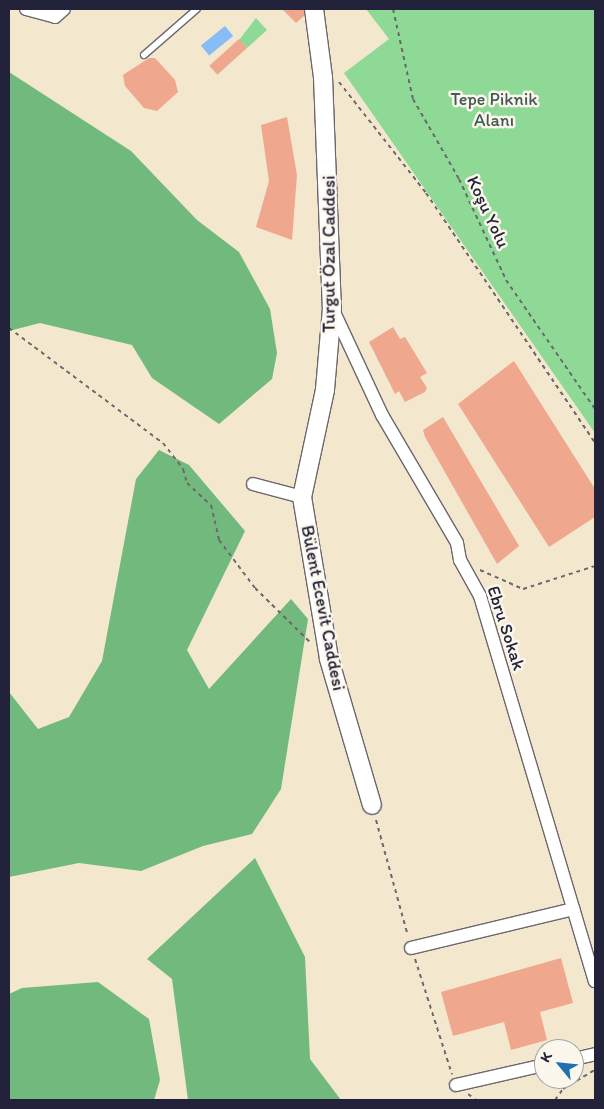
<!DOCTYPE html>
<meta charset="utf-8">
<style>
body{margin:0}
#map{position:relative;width:604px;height:1109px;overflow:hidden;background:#f3e7ce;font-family:Itim,sans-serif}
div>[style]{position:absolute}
.green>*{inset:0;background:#8ed995}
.forest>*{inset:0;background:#72b97e}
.water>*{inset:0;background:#87bcf6;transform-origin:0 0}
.building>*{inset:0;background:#efa88e;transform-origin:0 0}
.path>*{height:2px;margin-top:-1px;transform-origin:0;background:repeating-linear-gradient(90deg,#6b676e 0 4px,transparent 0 8px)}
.roads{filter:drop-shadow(1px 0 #6b676e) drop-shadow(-1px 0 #6b676e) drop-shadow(0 1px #6b676e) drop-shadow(0 -1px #6b676e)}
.lane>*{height:6px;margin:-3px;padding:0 3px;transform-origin:3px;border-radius:3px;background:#fff}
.street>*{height:12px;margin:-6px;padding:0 6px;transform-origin:6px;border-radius:6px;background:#fff}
.secondary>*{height:18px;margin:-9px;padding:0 9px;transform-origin:9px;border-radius:9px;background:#fff}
span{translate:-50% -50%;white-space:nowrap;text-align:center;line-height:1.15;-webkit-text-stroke:5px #fbf7ec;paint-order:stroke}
.park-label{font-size:18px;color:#425956}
.street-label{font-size:18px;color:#22223b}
.frame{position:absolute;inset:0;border:10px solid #22223b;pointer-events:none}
.north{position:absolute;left:534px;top:1039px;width:50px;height:50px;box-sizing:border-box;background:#fbf7ec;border:1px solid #a4a2a5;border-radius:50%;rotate:298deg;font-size:14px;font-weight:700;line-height:20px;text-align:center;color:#22223b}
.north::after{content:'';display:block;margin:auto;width:18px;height:22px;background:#1f6fb2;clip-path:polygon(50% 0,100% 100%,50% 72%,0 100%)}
</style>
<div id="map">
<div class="green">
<div style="clip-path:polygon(366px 9px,595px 9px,595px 433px,344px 73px,389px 39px)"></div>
<div style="clip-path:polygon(256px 18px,267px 30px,247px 48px,239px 40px)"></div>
</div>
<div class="forest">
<div style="clip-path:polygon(9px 72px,131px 151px,197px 220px,239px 252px,270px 309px,277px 353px,272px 379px,219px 424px,152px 378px,132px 345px,40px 323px,9px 331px)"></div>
<div style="clip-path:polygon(159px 450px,189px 465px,245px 531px,187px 650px,209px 689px,291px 599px,308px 619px,281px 789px,252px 834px,203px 846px,141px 871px,79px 863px,9px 877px,9px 692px,38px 729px,69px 717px,102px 661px,136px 479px)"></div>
<div style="clip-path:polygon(255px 858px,305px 957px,310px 1059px,341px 1100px,188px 1100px,172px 979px,147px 959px)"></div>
<div style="clip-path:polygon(98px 982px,149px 1019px,160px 1080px,154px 1100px,9px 1100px,9px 994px,22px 988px)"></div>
</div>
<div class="water">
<div style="left:225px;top:26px;width:13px;height:31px;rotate:51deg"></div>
</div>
<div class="building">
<div style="clip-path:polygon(282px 9px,304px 9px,304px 16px,296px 23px)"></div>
<div style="left:239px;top:39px;width:12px;height:40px;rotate:48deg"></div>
<div style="clip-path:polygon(149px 58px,155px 58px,175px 80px,178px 92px,157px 111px,144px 108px,125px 86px,123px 75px)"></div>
<div style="clip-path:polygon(287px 117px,297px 175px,292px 240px,256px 227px,269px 181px,261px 125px)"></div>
<div style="clip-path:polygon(393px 327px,400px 339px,405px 337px,427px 373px,420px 377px,427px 388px,425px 392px,405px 402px,399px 391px,395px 394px,369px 342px)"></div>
<div style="clip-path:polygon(514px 361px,595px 489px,595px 517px,549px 547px,458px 404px)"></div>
<div style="clip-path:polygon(443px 417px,519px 546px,497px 564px,425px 437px,423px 430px)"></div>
<div style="clip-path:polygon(561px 958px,573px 1003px,540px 1012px,547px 1040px,511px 1050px,504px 1022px,453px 1036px,441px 992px)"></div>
</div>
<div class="path">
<div style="left:393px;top:9px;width:92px;rotate:77.5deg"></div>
<div style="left:413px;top:99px;width:92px;rotate:60.1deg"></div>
<div style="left:459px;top:179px;width:111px;rotate:65deg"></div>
<div style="left:506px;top:280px;width:157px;rotate:55.4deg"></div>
<div style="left:339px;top:82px;width:141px;rotate:51.9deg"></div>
<div style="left:426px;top:193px;width:302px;rotate:55.9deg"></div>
<div style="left:9px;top:328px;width:192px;rotate:36.8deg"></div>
<div style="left:163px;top:443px;width:33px;rotate:52deg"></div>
<div style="left:183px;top:469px;width:15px;rotate:74deg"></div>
<div style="left:187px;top:483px;width:33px;rotate:43deg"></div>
<div style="left:211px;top:505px;width:36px;rotate:77deg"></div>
<div style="left:219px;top:540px;width:60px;rotate:53.1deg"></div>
<div style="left:255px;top:588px;width:78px;rotate:44.5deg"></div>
<div style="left:480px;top:570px;width:47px;rotate:23.8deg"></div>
<div style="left:523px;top:589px;width:76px;rotate:-17.7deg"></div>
<div style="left:376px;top:820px;width:120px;rotate:74.6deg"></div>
<div style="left:415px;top:959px;width:121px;rotate:72.2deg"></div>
<div style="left:468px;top:1094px;width:10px;rotate:37deg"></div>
<div style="left:555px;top:1100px;width:14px;rotate:-54deg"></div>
<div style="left:563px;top:1089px;width:37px;rotate:-31deg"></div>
</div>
<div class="roads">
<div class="lane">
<div style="left:144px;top:55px;width:70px;rotate:-41deg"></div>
</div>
<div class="street">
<div style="left:26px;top:9px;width:30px;rotate:15deg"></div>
<div style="left:55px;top:17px;width:12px;rotate:-42deg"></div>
<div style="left:333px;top:310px;width:116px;rotate:65deg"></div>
<div style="left:382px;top:415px;width:148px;rotate:59.6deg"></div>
<div style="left:457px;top:543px;width:17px;rotate:80deg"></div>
<div style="left:460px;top:560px;width:41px;rotate:60.9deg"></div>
<div style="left:480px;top:596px;width:402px;rotate:73.4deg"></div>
<div style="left:253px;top:484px;width:51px;rotate:14.9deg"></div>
<div style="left:411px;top:948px;width:167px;rotate:-13.5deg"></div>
<div style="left:574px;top:1059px;width:22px;rotate:-13deg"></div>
<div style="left:456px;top:1085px;width:90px;rotate:-12.8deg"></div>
</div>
<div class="secondary">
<div style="left:314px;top:9px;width:69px;rotate:82.5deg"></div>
<div style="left:323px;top:77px;width:231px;rotate:87.8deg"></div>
<div style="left:332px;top:308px;width:82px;rotate:94.9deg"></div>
<div style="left:325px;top:390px;width:109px;rotate:102.1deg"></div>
<div style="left:302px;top:497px;width:164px;rotate:80.5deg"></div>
<div style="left:329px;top:659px;width:152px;rotate:73.6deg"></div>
</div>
</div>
<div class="park-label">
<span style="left:494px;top:110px">Tepe Piknik<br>Alanı</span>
</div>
<div class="street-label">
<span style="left:488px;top:212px;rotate:65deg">Koşu Yolu</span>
<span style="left:329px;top:254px;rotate:-90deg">Turgut Özal Caddesi</span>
<span style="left:323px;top:608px;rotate:79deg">Bülent Ecevit Caddesi</span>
<span style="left:506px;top:628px;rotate:72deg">Ebru Sokak</span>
</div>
<div class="frame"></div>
<div class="north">K</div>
</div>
